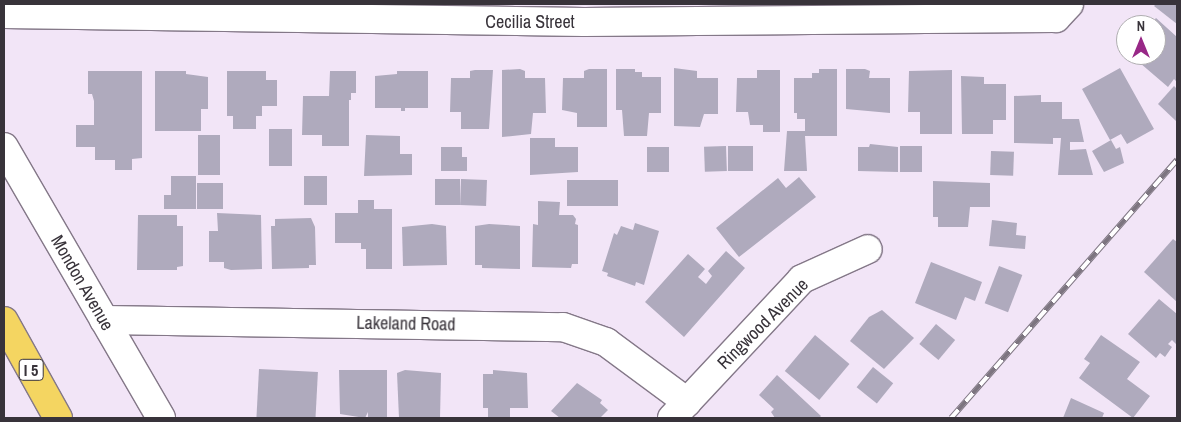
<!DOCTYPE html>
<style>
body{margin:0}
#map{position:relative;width:1181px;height:422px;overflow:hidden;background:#f2e5f7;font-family:"Archivo Narrow",sans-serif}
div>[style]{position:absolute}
.building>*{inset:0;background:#afaabd;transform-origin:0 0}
.roads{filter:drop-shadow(1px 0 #847888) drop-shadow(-1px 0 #847888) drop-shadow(0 1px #847888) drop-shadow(0 -1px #847888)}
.minor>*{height:28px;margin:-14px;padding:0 14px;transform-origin:14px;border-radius:14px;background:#fff}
.highway>*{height:28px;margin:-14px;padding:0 14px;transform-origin:14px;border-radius:14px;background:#f4d561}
.rail>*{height:5.5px;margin-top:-2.75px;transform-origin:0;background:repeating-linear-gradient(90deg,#fff 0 11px,#7d7580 0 22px);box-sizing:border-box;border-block:1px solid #7d7580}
span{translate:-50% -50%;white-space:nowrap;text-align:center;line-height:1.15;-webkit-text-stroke:5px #fff;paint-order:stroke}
.shield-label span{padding:1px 4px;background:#fff;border:1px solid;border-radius:4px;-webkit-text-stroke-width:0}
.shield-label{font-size:16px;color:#38333a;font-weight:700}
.street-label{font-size:18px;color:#38333a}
.frame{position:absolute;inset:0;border:5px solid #38333a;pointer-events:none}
.north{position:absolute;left:1116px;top:15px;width:50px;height:50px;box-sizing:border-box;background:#fff;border:1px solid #afadb0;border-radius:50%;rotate:0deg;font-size:14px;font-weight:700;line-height:20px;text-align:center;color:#38333a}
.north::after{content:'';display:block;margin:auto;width:18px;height:22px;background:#982887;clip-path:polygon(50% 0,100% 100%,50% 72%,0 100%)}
</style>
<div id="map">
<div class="building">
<div style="clip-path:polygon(1156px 4px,1177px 4px,1177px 24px,1154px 6px)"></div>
<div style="clip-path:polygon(1156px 18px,1177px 37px,1177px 82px,1174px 79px,1168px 87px,1133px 57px,1156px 55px,1156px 25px,1150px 25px)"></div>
<div style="clip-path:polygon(674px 68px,697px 71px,697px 78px,718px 78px,718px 114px,704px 114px,700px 127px,674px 126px)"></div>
<div style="clip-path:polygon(1120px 68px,1154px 129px,1127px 144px,1121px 134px,1110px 140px,1082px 89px)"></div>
<div style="clip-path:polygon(520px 69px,525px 71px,525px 78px,545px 78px,546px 113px,533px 113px,531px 134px,502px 137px,502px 70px)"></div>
<div style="clip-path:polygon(589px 69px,607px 69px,607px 127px,577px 127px,577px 113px,562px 110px,563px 78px,584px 78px,584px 71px)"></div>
<div style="clip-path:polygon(616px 69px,635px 69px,635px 72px,642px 72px,642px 77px,661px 77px,661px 113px,649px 113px,647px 136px,624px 136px,622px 110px,616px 110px)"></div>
<div style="clip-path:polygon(819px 69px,837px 69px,837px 136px,805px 136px,807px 171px,784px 171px,787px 131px,805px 131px,805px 119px,797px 119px,797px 113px,794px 113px,794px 78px,812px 78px,812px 73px,819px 73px)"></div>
<div style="clip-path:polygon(846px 69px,865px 69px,870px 71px,869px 78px,890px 78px,890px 113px,846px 109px)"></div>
<div style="clip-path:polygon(475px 70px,493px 70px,489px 129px,461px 129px,461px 112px,450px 112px,451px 78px,470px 78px,470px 71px)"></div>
<div style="clip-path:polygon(757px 70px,780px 70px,780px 132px,763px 132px,763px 125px,750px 125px,748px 112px,736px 112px,737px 78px,757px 78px)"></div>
<div style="clip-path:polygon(952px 70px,952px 134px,920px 134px,920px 112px,908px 112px,909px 71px)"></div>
<div style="clip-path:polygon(88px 71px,142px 71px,142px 158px,132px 159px,132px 170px,115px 170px,115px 160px,95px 160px,95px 147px,76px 147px,76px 125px,94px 125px,94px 101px,92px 94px,88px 94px)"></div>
<div style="clip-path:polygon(155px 71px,186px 71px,186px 74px,208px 77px,208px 109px,201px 109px,201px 131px,155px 131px)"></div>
<div style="clip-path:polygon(227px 71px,266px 71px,266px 80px,277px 80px,277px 106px,262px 106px,262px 116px,256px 116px,256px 129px,233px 129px,233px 116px,227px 116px)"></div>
<div style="clip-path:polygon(330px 71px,356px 71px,356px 93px,351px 93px,351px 100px,349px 100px,349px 146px,322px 146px,322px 135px,302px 135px,303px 96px,329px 96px)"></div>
<div style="clip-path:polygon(397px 71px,428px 71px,428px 108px,405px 108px,405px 111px,401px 111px,401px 108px,375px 108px,375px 76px,397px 74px)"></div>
<div style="clip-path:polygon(961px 76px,984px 77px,984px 84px,1006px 84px,1006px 120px,993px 120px,993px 134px,962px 134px)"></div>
<div style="clip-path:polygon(1174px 86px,1177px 89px,1176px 121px,1158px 104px)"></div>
<div style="clip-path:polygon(1041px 95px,1041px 102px,1062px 102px,1062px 119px,1079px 119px,1084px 142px,1070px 142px,1070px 150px,1086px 149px,1093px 175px,1058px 175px,1061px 138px,1053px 138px,1053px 144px,1014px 143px,1014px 96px)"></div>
<div style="left:269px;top:129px;width:23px;height:37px"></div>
<div style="left:198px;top:135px;width:22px;height:40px"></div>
<div style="clip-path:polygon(366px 135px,400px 136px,400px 154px,412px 154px,412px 175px,364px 176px)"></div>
<div style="clip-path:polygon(530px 138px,555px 138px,555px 147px,578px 147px,578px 172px,530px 175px)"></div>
<div style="clip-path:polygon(1111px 140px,1116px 149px,1120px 147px,1124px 163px,1104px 172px,1092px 151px)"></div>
<div style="clip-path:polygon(870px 144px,898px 147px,898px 172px,858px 171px,858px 147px,869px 147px)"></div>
<div style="left:726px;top:146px;width:25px;height:22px;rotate:88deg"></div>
<div style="left:728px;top:146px;width:25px;height:25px"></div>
<div style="left:900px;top:146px;width:22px;height:26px"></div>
<div style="clip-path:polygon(441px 147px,462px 147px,462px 157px,467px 157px,467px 171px,441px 171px)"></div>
<div style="left:647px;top:147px;width:22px;height:25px"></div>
<div style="left:991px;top:151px;width:23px;height:24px;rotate:2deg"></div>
<div style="clip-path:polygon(171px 176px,196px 176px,196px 209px,164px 209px,164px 195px,171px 195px)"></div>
<div style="left:304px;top:176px;width:23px;height:29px"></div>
<div style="clip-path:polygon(799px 177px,816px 197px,739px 257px,716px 228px,778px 178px,786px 188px)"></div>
<div style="left:435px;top:179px;width:25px;height:26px"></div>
<div style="left:461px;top:179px;width:26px;height:26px;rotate:2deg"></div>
<div style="left:567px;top:180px;width:51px;height:26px"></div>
<div style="clip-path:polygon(933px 181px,990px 183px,990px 207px,970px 207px,968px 227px,938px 227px,938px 217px,933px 217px)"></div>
<div style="left:197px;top:183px;width:26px;height:26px"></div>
<div style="clip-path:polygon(358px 200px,374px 200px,374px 209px,392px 209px,392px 269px,366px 269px,366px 249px,361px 249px,361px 243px,335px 243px,335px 213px,358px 213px)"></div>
<div style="clip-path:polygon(538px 201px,560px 202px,559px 215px,573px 215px,576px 219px,575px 224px,578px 225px,578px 264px,572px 264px,571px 268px,532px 267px,533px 224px,538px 225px)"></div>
<div style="clip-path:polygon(217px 213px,261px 215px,262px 269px,231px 270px,224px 268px,224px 262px,209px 262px,209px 231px,218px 231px)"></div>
<div style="clip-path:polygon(138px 215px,177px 215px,177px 226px,183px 226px,183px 266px,177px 267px,177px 270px,137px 270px)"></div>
<div style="clip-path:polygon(311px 218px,315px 227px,316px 265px,309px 265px,309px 268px,272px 269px,271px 226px,275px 226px,275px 219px)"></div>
<div style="clip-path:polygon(992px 220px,1017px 223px,1016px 235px,1026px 236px,1025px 249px,989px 246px)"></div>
<div style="clip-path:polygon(635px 223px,659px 231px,644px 285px,636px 282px,635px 286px,607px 276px,608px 273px,602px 271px,614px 233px,617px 235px,621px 226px,633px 230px)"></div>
<div style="clip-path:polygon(432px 224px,446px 226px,447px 265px,403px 266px,402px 227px)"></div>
<div style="clip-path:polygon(489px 224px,520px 226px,520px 269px,482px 268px,482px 265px,475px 265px,475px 226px)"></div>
<div style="clip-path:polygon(1173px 239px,1177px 242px,1177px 302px,1144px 272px)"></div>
<div style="clip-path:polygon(726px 251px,745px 268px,684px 337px,645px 302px,688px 254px,705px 269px,698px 277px,706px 284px,712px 276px,708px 271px)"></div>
<div style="clip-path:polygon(931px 262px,982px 282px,975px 301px,965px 297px,956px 320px,915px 303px)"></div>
<div style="left:999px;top:266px;width:25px;height:40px;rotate:21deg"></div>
<div style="clip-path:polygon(1159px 299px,1177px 314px,1177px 345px,1172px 340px,1168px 344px,1172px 347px,1165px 357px,1160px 353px,1156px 358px,1128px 334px)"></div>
<div style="clip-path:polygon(882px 310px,914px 338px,884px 369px,850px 341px,869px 317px)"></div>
<div style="left:936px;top:324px;width:25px;height:26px;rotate:40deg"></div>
<div style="left:815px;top:335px;width:45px;height:47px;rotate:40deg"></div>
<div style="clip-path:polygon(1101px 335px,1140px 362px,1127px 379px,1150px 396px,1133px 418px,1079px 378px,1090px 363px,1084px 359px)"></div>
<div style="left:873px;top:367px;width:26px;height:26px;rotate:39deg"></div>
<div style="left:259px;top:369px;width:59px;height:49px;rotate:3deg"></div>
<div style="clip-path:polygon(339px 370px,387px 370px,387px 418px,368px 418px,368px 412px,365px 418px,340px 414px)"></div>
<div style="clip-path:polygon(405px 370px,441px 373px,440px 418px,399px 418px,397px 373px)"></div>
<div style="clip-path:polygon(493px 370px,527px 373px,528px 408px,510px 408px,510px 418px,488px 418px,488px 408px,483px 408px,483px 374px,493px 374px)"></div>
<div style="clip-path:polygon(777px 375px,821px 416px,819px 418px,775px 418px,771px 412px,774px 409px,759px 395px)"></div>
<div style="clip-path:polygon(577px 383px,602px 400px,600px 403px,608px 410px,600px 418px,560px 418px,551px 411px)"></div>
<div style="clip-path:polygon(1071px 398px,1104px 413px,1102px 418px,1063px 418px)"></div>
</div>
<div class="roads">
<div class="minor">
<div style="left:4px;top:14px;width:580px;rotate:0.79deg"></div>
<div style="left:584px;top:22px;width:472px;rotate:-0.5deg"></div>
<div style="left:1056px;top:18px;width:19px;rotate:-47deg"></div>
<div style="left:4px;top:147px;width:313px;rotate:59.9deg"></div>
<div style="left:104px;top:320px;width:459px;rotate:0.9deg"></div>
<div style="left:563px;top:327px;width:46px;rotate:19.2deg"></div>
<div style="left:606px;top:342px;width:101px;rotate:36.5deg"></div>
<div style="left:672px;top:418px;width:190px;rotate:-46.9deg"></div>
<div style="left:802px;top:279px;width:72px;rotate:-24.4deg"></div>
</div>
<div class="highway">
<div style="left:4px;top:321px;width:111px;rotate:60.9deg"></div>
</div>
</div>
<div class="rail">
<div style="left:951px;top:418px;width:343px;rotate:-48.8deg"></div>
</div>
<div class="shield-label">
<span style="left:31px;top:370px">I 5</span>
</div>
<div class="street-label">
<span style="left:530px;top:22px">Cecilia Street</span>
<span style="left:82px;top:283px;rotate:60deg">Mondon Avenue</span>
<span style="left:406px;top:324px;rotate:1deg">Lakeland Road</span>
<span style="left:763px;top:324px;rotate:-45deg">Ringwood Avenue</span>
</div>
<div class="frame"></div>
<div class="north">N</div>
</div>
